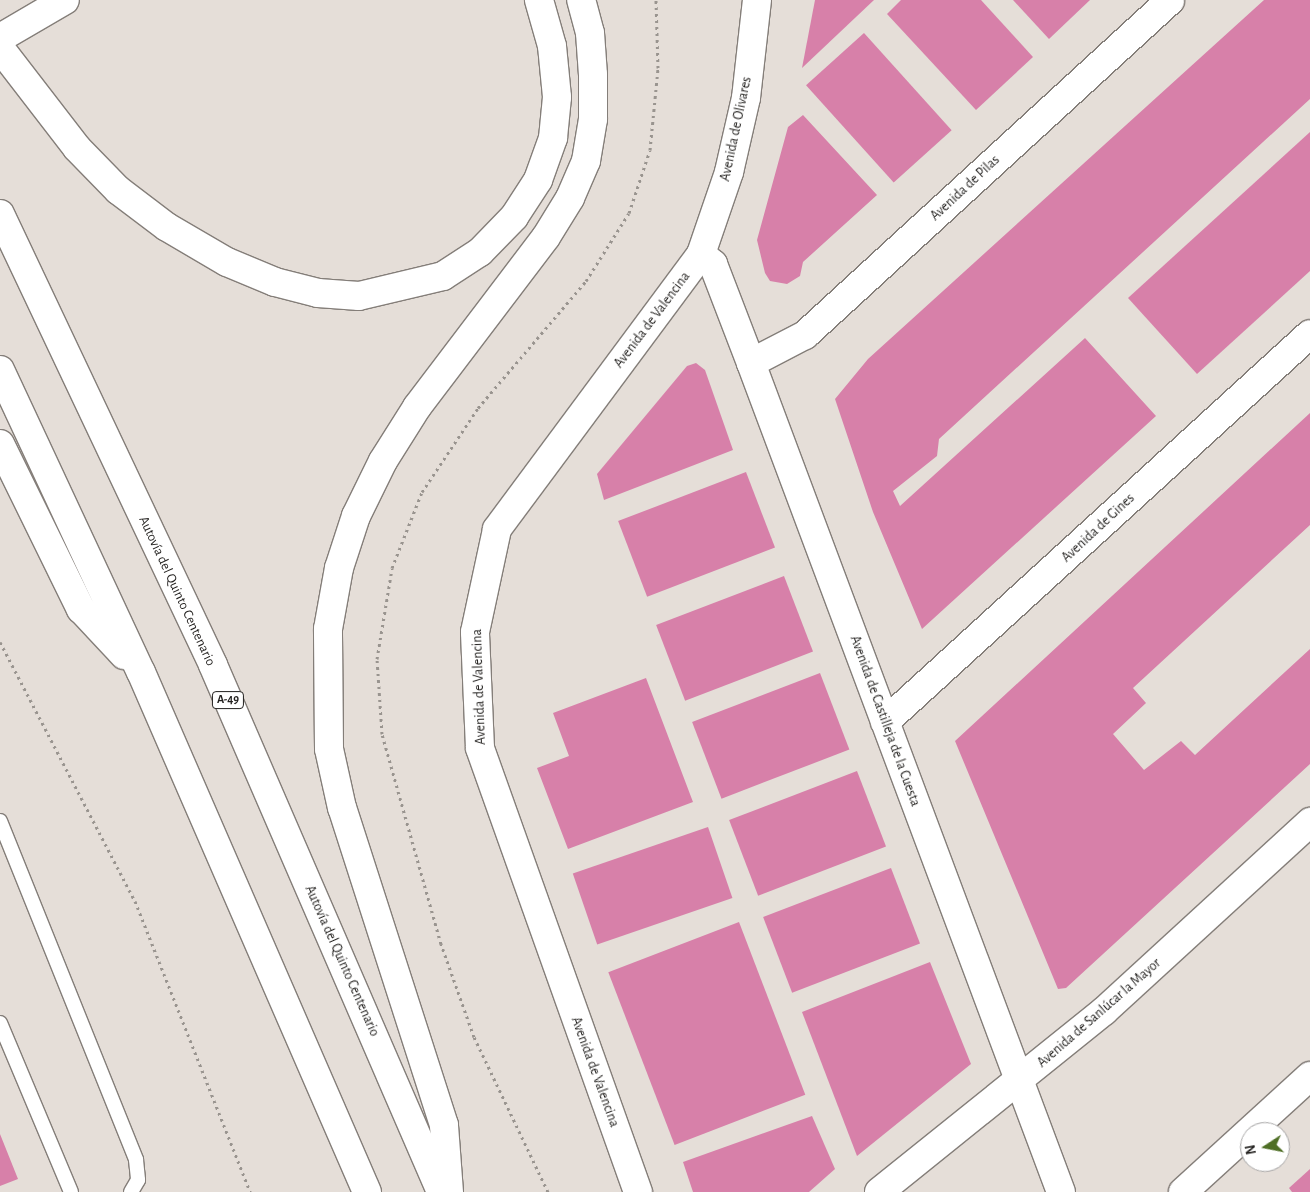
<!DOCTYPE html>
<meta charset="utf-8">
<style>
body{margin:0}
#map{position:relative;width:1310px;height:1192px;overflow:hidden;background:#e5ded8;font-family:"Alegreya Sans",sans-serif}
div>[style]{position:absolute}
.building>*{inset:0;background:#d780a9;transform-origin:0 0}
.path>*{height:3px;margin-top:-1.5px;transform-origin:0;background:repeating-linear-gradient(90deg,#99948f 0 2.5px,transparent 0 6.5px)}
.roads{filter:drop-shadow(1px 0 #847e79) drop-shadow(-1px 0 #847e79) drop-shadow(0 1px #847e79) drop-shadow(0 -1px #847e79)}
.lane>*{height:14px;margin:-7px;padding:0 7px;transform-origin:7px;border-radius:7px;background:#fff}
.street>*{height:28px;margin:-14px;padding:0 14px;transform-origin:14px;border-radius:14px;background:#fff}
.secondary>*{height:28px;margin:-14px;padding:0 14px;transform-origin:14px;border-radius:14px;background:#fff}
.highway>*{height:28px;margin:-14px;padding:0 14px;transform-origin:14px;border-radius:14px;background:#fff}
span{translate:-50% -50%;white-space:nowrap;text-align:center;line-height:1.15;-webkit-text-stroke:5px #fff;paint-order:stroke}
.shield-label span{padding:1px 4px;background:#fff;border:1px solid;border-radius:4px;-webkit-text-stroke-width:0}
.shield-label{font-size:12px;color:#211f1d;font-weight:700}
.street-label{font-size:14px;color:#211f1d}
.north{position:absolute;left:1240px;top:1122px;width:50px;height:50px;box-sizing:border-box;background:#fff;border:1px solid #a6a5a5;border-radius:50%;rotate:259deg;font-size:14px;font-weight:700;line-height:20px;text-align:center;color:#211f1d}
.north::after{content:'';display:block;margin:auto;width:18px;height:22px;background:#4f6f26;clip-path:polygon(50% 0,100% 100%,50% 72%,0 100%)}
</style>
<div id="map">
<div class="building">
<div style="clip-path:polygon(815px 0,874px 0,802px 68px)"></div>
<div style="clip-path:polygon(901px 0,981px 0,1033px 57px,976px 110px,887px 14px)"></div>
<div style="clip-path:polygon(1013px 0,1090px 0,1049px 39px)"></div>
<div style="clip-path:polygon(1264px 0,1310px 0,1310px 99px,939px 439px,937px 456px,893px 491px,900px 506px,1085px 338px,1156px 416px,922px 629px,873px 512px,835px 399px,868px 359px)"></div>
<div style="left:864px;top:33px;width:131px;height:78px;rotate:48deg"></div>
<div style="clip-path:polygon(803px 115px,877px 195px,803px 262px,800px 276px,787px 284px,770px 281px,765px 273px,757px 240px,788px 127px)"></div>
<div style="clip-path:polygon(1310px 132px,1310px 271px,1197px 374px,1128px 298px)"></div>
<div style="clip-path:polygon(696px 363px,705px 370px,733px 450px,604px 500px,597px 474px,687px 366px)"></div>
<div style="clip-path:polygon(1310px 413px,1310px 525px,1133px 688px,1146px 703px,1113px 734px,1144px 770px,1181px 741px,1195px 755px,1310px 649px,1310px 764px,1066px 988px,1058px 989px,955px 741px)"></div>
<div style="left:746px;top:472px;width:81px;height:137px;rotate:69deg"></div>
<div style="left:784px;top:576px;width:81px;height:137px;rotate:69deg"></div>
<div style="left:820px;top:673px;width:82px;height:137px;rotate:69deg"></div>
<div style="clip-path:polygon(646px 678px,693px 802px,568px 849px,537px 768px,569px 756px,553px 713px)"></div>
<div style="left:857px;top:771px;width:81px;height:137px;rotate:69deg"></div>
<div style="left:708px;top:827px;width:75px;height:143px;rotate:71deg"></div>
<div style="left:891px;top:868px;width:81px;height:137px;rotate:69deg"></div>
<div style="left:739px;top:922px;width:185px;height:140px;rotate:69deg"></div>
<div style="clip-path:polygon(930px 962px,971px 1064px,857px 1156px,802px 1012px)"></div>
<div style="clip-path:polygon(812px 1116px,835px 1169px,809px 1192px,693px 1192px,683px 1162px)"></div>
<div style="clip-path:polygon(0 1134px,18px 1179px,0 1186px)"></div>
<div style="clip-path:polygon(1310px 1169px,1310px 1192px,1292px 1192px,1289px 1188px)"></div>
</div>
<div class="path">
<div style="left:0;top:642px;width:292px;rotate:62.5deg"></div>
<div style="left:135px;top:901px;width:313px;rotate:68.4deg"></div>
<div style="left:548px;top:1192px;width:172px;rotate:-115.5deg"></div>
<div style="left:474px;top:1037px;width:99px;rotate:-109.5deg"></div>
<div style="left:441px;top:944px;width:218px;rotate:-105.7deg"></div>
<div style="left:382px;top:734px;width:75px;rotate:-93.8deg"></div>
<div style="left:377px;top:659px;width:92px;rotate:-80.6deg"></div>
<div style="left:392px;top:568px;width:82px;rotate:-68.5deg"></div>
<div style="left:422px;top:492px;width:101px;rotate:-56.3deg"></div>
<div style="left:478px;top:408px;width:167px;rotate:-49.6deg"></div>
<div style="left:586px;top:281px;width:80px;rotate:-57.7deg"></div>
<div style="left:629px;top:213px;width:66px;rotate:-71.6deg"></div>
<div style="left:650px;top:150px;width:82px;rotate:-84.4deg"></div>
<div style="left:658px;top:68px;width:68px;rotate:-91.7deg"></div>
</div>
<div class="roads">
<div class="lane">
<div style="left:0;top:821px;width:365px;rotate:68.1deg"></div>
<div style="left:136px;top:1160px;width:20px;rotate:84deg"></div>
<div style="left:138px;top:1180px;width:14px;rotate:120deg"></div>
<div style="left:0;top:1023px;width:183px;rotate:67.2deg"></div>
</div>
<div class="street">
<div style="left:701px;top:254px;width:16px;rotate:40deg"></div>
<div style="left:713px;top:264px;width:106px;rotate:69deg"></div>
<div style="left:751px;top:363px;width:885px;rotate:69.5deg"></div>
<div style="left:751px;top:363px;width:61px;rotate:-27.4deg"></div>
<div style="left:805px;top:335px;width:495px;rotate:-42.5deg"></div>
<div style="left:885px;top:722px;width:575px;rotate:-42.39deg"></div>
<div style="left:638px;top:1192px;width:471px;rotate:-109.6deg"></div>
<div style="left:480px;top:748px;width:116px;rotate:-92.5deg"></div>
<div style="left:475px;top:632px;width:105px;rotate:-77.9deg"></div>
<div style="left:497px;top:529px;width:342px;rotate:-53.4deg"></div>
<div style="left:701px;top:254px;width:87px;rotate:-71.1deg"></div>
<div style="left:729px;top:172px;width:76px;rotate:-77.1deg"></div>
<div style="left:746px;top:98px;width:99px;rotate:-83.6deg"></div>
<div style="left:879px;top:1192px;width:289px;rotate:-38.8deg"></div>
<div style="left:1104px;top:1011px;width:280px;rotate:-42.5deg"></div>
<div style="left:1183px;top:1192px;width:172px;rotate:-42.4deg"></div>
</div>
<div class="secondary">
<div style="left:0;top:38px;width:75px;rotate:-30.3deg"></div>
</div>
<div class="highway">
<div style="left:0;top:48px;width:126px;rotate:52.4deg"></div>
<div style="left:77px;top:148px;width:59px;rotate:45.7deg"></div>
<div style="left:118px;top:190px;width:61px;rotate:37.1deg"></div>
<div style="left:167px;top:227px;width:69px;rotate:30.3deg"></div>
<div style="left:227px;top:262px;width:52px;rotate:22.6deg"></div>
<div style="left:275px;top:282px;width:44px;rotate:14.3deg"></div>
<div style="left:318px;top:293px;width:41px;rotate:4.2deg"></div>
<div style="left:359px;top:296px;width:86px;rotate:-13.4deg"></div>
<div style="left:443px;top:276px;width:44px;rotate:-33deg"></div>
<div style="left:480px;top:252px;width:49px;rotate:-45.8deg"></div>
<div style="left:514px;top:217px;width:44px;rotate:-57deg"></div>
<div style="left:538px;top:180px;width:45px;rotate:-70.3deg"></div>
<div style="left:553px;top:138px;width:41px;rotate:-84.4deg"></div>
<div style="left:557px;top:97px;width:51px;rotate:-95.6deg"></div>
<div style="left:552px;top:46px;width:48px;rotate:-105.8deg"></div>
<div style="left:0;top:214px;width:499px;rotate:64.7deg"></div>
<div style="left:213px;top:665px;width:574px;rotate:66.6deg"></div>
<div style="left:0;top:370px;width:333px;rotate:65deg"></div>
<div style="left:141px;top:672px;width:567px;rotate:66.51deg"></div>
<div style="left:0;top:444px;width:184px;rotate:63.9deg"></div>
<div style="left:81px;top:609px;width:63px;rotate:46.9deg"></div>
<div style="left:449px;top:1192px;width:67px;rotate:-94.3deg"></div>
<div style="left:444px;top:1125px;width:333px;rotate:-107.8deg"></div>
<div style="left:342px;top:808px;width:60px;rotate:-102.4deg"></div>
<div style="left:329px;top:749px;width:120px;rotate:-90.5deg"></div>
<div style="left:328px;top:629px;width:62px;rotate:-79.8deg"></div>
<div style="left:339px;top:568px;width:55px;rotate:-71.9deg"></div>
<div style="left:356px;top:516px;width:61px;rotate:-63.9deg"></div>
<div style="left:383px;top:461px;width:64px;rotate:-57.8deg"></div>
<div style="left:417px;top:407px;width:213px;rotate:-52.8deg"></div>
<div style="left:546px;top:237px;width:46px;rotate:-58.4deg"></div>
<div style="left:570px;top:198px;width:40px;rotate:-66.6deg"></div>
<div style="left:586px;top:161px;width:43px;rotate:-80.5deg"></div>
<div style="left:593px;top:119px;width:44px;rotate:-90deg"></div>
<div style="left:593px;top:75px;width:42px;rotate:-94.1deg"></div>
<div style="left:590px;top:33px;width:34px;rotate:-105deg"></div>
</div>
</div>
<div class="shield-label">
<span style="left:228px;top:700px">A-49</span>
</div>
<div class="street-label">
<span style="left:736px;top:129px;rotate:-78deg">Avenida de Olivares</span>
<span style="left:965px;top:188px;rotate:-43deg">Avenida de Pilas</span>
<span style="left:652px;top:320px;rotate:-53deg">Avenida de Valencina</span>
<span style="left:1098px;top:528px;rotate:-43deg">Avenida de Gines</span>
<span style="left:177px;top:591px;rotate:65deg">Autovía del Quinto Centenario</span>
<span style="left:479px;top:687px;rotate:-92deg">Avenida de Valencina</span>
<span style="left:885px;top:721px;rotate:70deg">Avenida de Castilleja de la Cuesta</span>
<span style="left:342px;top:961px;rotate:66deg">Autovía del Quinto Centenario</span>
<span style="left:1099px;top:1013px;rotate:-41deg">Avenida de Sanlúcar la Mayor</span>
<span style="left:595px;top:1072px;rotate:70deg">Avenida de Valencina</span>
</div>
<div class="north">N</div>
</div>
